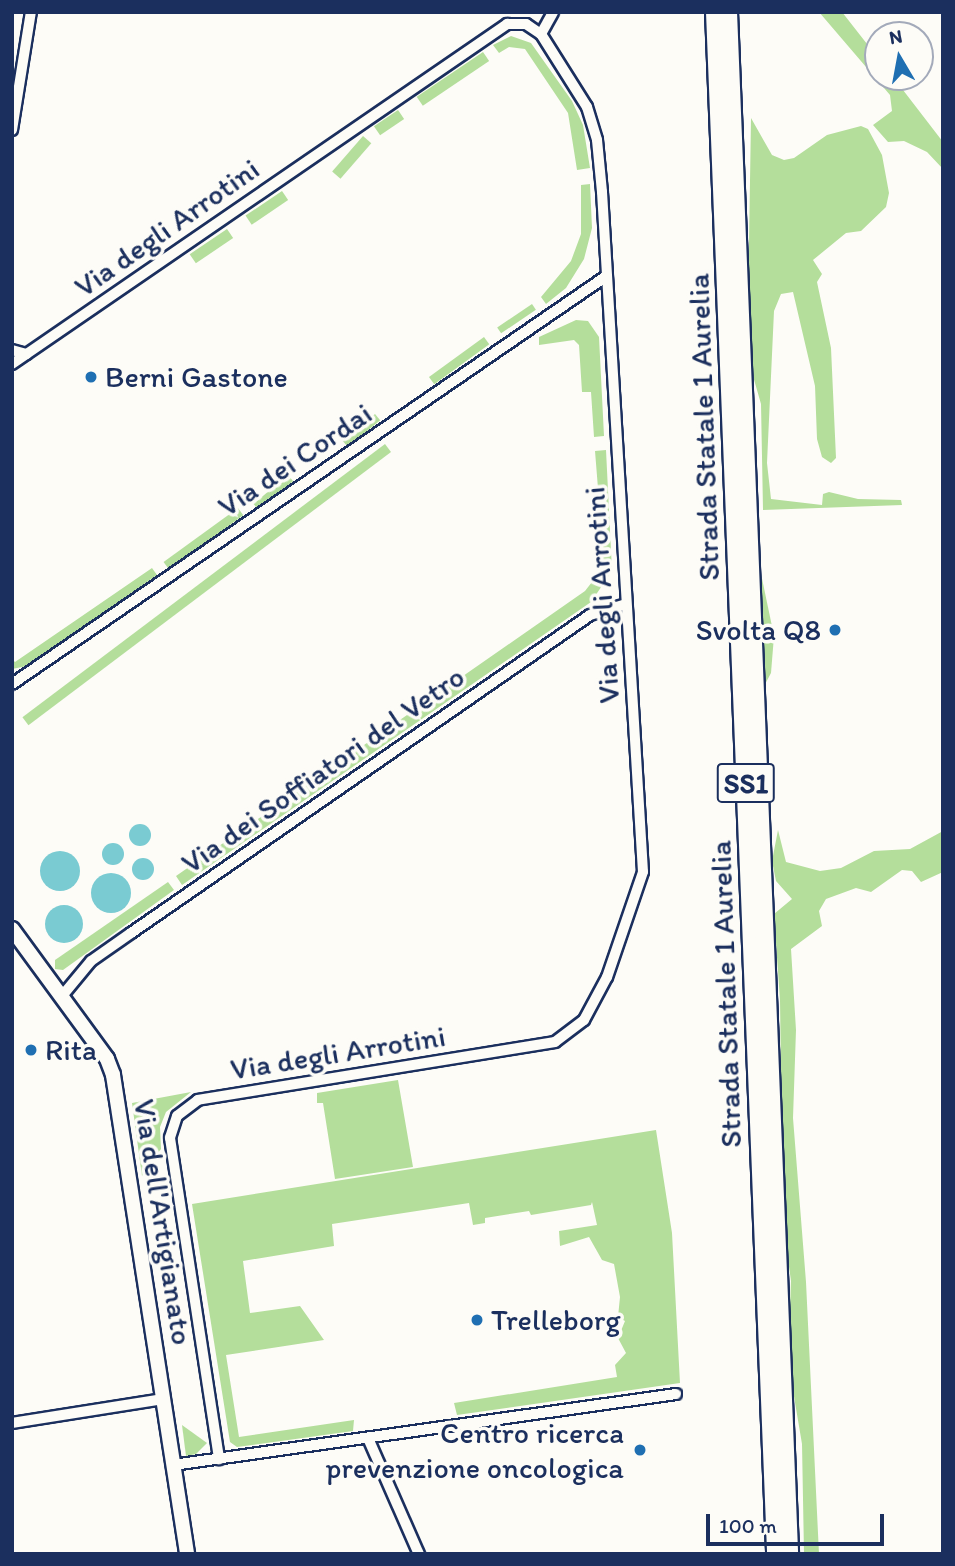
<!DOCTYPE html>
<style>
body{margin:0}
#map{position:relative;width:955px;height:1566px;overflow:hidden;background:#fdfcf7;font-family:Itim,sans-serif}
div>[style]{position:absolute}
.green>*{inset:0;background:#b4de9b;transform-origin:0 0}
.water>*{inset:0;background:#7acbd2}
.round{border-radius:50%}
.roads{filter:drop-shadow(2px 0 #1b2f5e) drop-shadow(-2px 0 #1b2f5e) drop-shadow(0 2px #1b2f5e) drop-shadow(0 -2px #1b2f5e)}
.minor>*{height:10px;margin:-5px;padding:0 5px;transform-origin:5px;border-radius:5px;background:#fdfcf7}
.tertiary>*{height:14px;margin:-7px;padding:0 7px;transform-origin:7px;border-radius:7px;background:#fdfcf7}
.trunk>*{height:18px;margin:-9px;padding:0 9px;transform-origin:9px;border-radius:9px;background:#fdfcf7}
.dots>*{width:19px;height:19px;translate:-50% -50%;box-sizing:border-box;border:4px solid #fdfcf7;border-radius:50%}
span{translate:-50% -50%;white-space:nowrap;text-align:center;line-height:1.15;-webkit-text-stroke:7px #fdfcf7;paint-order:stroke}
.shield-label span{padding:2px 5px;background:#fdfcf7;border:2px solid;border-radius:5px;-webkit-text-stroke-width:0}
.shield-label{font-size:28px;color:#1b2f5e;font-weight:700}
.street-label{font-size:30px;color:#1b2f5e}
.poi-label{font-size:30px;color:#1b2f5e}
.left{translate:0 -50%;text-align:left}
.right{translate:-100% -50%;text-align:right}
.frame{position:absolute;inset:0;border:14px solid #1b2f5e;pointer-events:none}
.north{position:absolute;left:864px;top:21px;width:70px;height:70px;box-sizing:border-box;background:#fdfcf7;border:2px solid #a3aaba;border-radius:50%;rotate:350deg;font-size:19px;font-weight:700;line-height:28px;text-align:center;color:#1b2f5e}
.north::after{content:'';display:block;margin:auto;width:24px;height:32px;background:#1f6fb2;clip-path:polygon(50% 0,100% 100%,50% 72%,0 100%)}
.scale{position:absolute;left:706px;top:1514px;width:178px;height:32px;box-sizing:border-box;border:4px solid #1b2f5e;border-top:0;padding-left:9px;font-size:21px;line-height:24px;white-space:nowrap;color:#1b2f5e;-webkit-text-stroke:5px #fdfcf7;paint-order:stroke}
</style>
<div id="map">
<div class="green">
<div style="clip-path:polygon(819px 12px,842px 12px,878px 58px,878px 77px,893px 77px,943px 142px,943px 169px,927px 152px,904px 141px,888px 142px,873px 125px,892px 111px,890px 95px)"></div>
<div style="clip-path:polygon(511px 36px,531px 43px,572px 101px,583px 125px,590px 168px,577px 170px,568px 113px,525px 49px,509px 47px,499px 53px,493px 45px)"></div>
<div style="left:483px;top:52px;width:11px;height:80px;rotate:56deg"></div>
<div style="left:398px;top:110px;width:11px;height:29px;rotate:56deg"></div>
<div style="clip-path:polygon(751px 118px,772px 155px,784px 160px,794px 158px,827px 135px,861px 126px,868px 129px,882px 155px,889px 193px,886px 207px,861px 231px,846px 233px,813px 260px,822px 274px,817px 282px,831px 348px,836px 458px,831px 463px,822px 457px,817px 439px,815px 386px,793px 292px,781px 294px,774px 311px,767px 463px,771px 499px,822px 505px,823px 494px,829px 492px,858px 499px,901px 500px,902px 505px,763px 510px,761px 404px,753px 376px,748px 306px)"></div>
<div style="left:363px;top:136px;width:11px;height:47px;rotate:41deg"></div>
<div style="clip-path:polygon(590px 184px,592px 228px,584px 259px,566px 288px,546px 304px,541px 297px,571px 261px,581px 234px,581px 185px)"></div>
<div style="left:282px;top:191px;width:11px;height:44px;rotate:56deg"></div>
<div style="left:227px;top:229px;width:11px;height:45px;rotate:56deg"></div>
<div style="left:532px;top:304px;width:7px;height:42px;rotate:56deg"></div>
<div style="clip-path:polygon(576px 320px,588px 321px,599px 337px,604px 436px,594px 437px,591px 392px,582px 392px,579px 345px,574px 340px,539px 345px,539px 337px)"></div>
<div style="left:484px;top:337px;width:9px;height:68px;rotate:54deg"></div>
<div style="left:375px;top:414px;width:8px;height:42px;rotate:50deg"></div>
<div style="left:385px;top:444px;width:10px;height:454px;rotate:53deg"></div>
<div style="clip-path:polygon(606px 450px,612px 571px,591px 602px,182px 885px,176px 876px,585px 591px,599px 573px,603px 551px,595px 451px)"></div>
<div style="left:288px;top:475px;width:8px;height:45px;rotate:50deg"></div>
<div style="left:238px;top:508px;width:9px;height:92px;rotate:54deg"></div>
<div style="clip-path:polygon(152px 568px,157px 575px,27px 666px,12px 669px,12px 659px,15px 662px)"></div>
<div style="clip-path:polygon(760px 569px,774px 636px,771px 673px,763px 688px)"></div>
<div style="clip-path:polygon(778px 830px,786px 862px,820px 871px,841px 868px,874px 851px,910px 849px,943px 831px,943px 872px,921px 882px,912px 871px,902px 870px,871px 892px,856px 888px,826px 899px,819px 911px,822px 926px,791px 949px,796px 1030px,793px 1118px,806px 1282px,819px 1554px,804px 1554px,802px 1444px,788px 1361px,791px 1281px,783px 1224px,780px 1000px,774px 914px,792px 899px,776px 881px,772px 861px)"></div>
<div style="clip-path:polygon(168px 882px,174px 890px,63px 970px,55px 969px,55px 960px)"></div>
<div style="clip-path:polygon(398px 1080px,413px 1167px,335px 1179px,323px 1103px,317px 1103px,317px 1093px)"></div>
<div style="clip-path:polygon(191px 1092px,166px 1112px,160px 1127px,161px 1149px,142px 1176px,132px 1103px)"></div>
<div style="clip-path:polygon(656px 1130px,672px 1233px,680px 1383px,457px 1415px,454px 1403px,617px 1377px,615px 1365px,626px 1353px,618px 1338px,625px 1321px,618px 1317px,620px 1297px,614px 1264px,602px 1260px,589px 1237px,560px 1246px,559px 1231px,597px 1225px,592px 1202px,591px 1205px,531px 1215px,529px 1211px,485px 1218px,485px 1223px,473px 1225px,469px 1203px,332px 1224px,334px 1246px,243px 1261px,250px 1313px,300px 1306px,324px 1340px,226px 1355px,239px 1437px,354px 1420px,353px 1431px,237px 1447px,230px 1442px,192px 1204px)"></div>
<div style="clip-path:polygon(182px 1425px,207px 1443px,196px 1454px,186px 1456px)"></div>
</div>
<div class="water">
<div class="round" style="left:129px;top:824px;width:22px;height:22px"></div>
<div class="round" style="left:102px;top:843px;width:22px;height:22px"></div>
<div class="round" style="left:40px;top:851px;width:40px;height:40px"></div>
<div class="round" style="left:132px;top:858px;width:22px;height:22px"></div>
<div class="round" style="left:91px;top:873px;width:40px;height:40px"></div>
<div class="round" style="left:45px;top:905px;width:38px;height:38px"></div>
</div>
<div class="roads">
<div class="minor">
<div style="left:541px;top:34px;width:25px;rotate:-61deg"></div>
<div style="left:12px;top:130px;width:120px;rotate:-80.9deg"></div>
<div style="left:12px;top:350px;width:15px;rotate:16deg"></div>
<div style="left:12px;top:364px;width:601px;rotate:-34.48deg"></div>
<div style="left:507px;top:24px;width:19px"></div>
<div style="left:526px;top:24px;width:18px;rotate:34deg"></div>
<div style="left:541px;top:34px;width:86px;rotate:57.8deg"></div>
<div style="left:587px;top:107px;width:34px;rotate:73deg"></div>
<div style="left:597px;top:140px;width:52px;rotate:84.5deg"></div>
<div style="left:602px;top:192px;width:681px;rotate:86.55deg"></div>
<div style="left:643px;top:872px;width:111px;rotate:108.9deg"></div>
<div style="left:607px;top:977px;width:49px;rotate:118.1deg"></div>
<div style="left:584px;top:1020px;width:36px;rotate:143deg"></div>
<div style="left:555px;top:1042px;width:362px;rotate:170.8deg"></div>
<div style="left:198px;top:1100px;width:26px;rotate:143deg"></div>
<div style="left:177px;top:1116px;width:23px;rotate:108deg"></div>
<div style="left:170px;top:1138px;width:325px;rotate:81.3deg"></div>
<div style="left:12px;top:684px;width:719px;rotate:-34.46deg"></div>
<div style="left:62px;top:996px;width:45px;rotate:-50.4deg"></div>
<div style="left:91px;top:961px;width:49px;rotate:-35deg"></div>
<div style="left:131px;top:933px;width:558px;rotate:-34.71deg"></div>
<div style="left:590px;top:615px;width:37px;rotate:-17deg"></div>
<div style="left:12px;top:1423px;width:153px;rotate:-9deg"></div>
<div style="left:368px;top:1438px;width:127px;rotate:66.3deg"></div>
<div style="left:173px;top:1465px;width:508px;rotate:-8.03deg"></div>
</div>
<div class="tertiary">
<div style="left:12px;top:929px;width:161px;rotate:53.8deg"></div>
<div style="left:107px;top:1059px;width:17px;rotate:69deg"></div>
<div style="left:113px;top:1075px;width:485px;rotate:81.2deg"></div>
</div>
<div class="trunk">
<div style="left:715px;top:12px;width:1543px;rotate:87.73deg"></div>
<div style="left:728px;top:12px;width:1543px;rotate:87.73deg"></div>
</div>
</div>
<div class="dots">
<div style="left:91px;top:377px;background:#1f6fb2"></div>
<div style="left:835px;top:630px;background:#1f6fb2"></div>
<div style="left:31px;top:1050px;background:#1f6fb2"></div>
<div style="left:477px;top:1320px;background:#1f6fb2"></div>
<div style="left:640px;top:1450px;background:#1f6fb2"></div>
</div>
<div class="shield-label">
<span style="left:746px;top:783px">SS1</span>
</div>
<div class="street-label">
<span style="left:167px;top:228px;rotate:-35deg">Via degli Arrotini</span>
<span style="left:704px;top:427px;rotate:-92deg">Strada Statale 1 Aurelia</span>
<span style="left:295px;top:460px;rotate:-34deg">Via dei Cordai</span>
<span style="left:602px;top:595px;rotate:-94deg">Via degli Arrotini</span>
<span style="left:323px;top:770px;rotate:-35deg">Via dei Soffiatori del Vetro</span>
<span style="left:726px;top:994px;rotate:-92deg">Strada Statale 1 Aurelia</span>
<span style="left:338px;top:1053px;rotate:-9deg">Via degli Arrotini</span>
<span style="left:163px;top:1222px;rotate:81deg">Via dell'Artigianato</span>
</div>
<div class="poi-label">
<span class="left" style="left:105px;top:377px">Berni Gastone</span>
<span class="right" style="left:821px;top:630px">Svolta Q8</span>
<span class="left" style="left:45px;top:1050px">Rita</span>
<span class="left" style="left:491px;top:1320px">Trelleborg</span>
<span class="right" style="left:624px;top:1450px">Centro ricerca<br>prevenzione oncologica</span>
</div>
<div class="frame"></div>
<div class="north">N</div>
<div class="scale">100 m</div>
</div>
